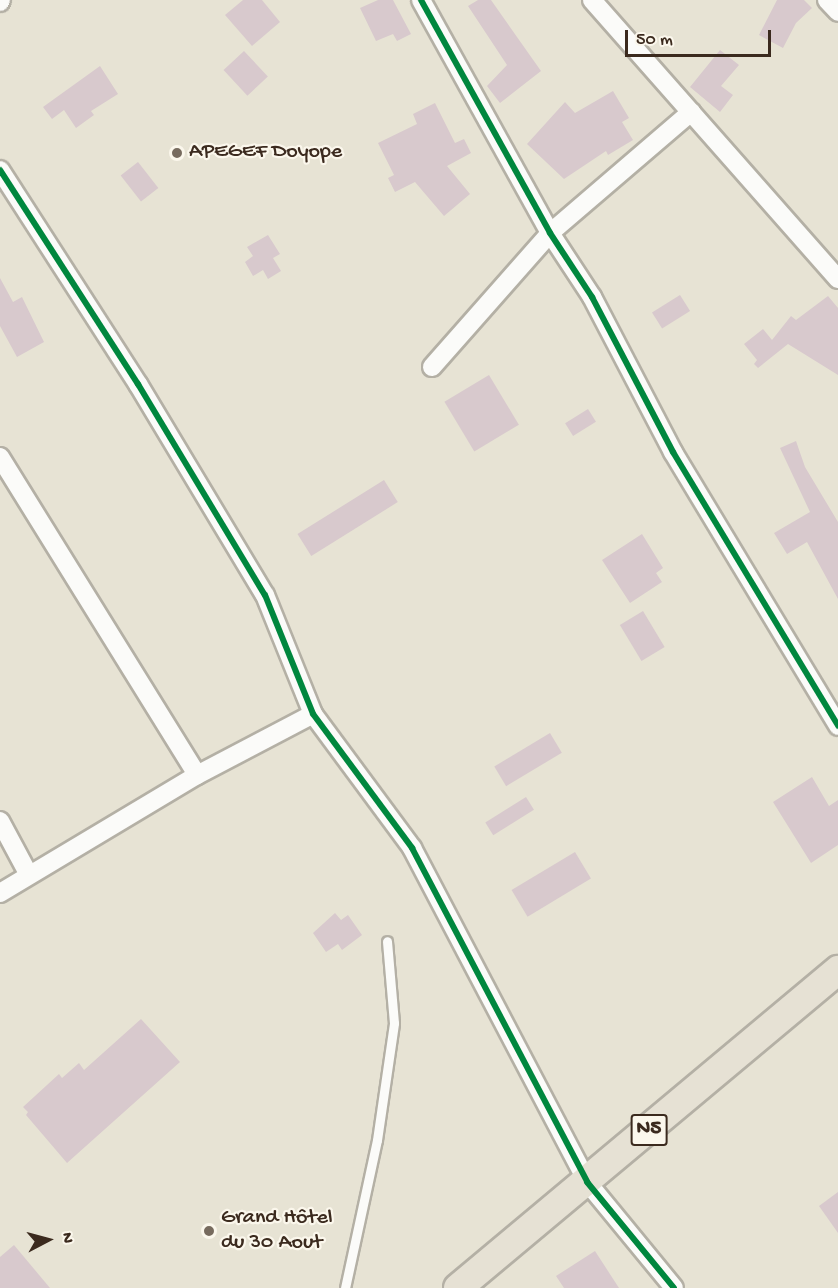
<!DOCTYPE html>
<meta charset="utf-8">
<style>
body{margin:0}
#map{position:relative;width:838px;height:1288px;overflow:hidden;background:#e7e3d4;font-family:"Gochi Hand",sans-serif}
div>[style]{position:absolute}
.building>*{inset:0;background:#d8c9cd;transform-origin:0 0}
.roads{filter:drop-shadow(2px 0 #b4b0a5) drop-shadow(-2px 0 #b4b0a5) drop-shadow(0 2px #b4b0a5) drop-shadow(0 -2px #b4b0a5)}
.service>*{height:9px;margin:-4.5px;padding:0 4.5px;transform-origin:4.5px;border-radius:4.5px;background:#fbfbf9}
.minor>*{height:18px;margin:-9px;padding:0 9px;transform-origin:9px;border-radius:9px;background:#fbfbf9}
.primary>*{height:28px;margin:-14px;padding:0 14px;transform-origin:14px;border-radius:14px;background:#e6e1d4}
.cycleway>*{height:6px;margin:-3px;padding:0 3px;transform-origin:3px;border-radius:3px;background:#00873e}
.dots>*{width:16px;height:16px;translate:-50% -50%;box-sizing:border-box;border:3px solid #fbf7ec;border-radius:50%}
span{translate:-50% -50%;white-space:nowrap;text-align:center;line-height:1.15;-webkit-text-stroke:4.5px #fbf7ec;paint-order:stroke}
.shield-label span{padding:2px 4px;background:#fbf7ec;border:2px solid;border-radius:4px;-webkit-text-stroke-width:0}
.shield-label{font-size:21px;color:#3b2a1e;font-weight:700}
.poi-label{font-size:22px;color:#3b2a1e}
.left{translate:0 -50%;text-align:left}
.north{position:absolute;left:18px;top:1210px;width:60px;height:60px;-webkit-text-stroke:4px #fbf7ec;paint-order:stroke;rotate:84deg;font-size:16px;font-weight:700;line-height:24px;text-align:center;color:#3b2a1e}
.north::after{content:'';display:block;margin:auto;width:21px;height:27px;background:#3b2a1e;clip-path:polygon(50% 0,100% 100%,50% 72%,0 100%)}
.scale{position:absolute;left:625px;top:30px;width:146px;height:27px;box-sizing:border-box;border:3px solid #3b2a1e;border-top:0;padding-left:8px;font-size:18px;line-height:21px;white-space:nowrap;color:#3b2a1e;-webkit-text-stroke:4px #fbf7ec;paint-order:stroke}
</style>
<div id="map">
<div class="building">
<div style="clip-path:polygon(243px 0,262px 0,280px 22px,252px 46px,225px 15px)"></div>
<div style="clip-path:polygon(378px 0,393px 0,411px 34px,397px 41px,393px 34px,376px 41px,360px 8px)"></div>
<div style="clip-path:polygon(478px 0,491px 0,541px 71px,500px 103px,487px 86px,507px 65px,468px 6px)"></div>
<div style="clip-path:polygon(777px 0,804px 0,812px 8px,796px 23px,783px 48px,759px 35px)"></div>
<div style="clip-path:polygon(720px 50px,739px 65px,721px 86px,733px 95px,720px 112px,690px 87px)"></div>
<div style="left:244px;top:51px;width:35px;height:28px;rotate:47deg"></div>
<div style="clip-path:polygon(100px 66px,118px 94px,91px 111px,94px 115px,76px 128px,64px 110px,52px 119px,43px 107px)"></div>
<div style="clip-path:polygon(613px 91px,629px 118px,622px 122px,633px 140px,608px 155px,606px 151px,564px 179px,527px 144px,565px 102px,575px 113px)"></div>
<div style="clip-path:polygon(435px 103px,455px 143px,464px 139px,471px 153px,447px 166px,470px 194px,444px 216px,415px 182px,395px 192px,388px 178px,394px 175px,378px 143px,417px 124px,413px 114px)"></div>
<div style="left:138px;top:162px;width:33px;height:22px;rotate:52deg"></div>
<div style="clip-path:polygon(268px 235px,280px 254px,273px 258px,281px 271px,268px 279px,263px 270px,253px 276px,245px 262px,253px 256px,247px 247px)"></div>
<div style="clip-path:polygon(0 278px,13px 302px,22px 297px,44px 342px,17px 357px,0 326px)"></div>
<div style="left:680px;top:295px;width:19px;height:33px;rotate:58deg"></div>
<div style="clip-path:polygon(828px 296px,838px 308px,838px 375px,788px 344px,758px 368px,754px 364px,757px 360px,744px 344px,763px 329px,772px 340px,791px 316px,796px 320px)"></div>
<div style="left:489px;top:375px;width:58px;height:52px;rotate:59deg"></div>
<div style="left:588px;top:409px;width:15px;height:27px;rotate:58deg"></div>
<div style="clip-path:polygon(796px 441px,805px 467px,838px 522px,838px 599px,807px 542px,787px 554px,774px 533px,810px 512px,780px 448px)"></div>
<div style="left:384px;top:480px;width:26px;height:102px;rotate:58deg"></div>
<div style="clip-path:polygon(642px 534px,663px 568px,656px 573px,662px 582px,630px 603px,602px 560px)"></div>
<div style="left:643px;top:611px;width:42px;height:27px;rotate:59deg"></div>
<div style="left:550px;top:733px;width:23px;height:65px;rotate:59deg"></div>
<div style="clip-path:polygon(812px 777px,829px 806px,838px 800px,838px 845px,811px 863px,773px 802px)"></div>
<div style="left:526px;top:797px;width:15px;height:48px;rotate:58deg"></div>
<div style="left:575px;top:852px;width:31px;height:74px;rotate:59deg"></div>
<div style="clip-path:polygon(335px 913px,341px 920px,348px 915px,362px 935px,342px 950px,338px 944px,326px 952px,313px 933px)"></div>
<div style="clip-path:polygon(141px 1019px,180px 1062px,67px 1163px,26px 1115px,28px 1112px,23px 1107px,59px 1074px,62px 1078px,79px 1063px,84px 1070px)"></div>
<div style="clip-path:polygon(838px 1192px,838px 1233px,819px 1206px)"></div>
<div style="clip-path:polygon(14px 1245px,50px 1288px,0 1288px,0 1257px)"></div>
<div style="clip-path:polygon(595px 1251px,619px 1288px,564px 1288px,556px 1276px)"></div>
</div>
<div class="roads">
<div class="service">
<div style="left:345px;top:1288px;width:151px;rotate:-77.8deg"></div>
<div style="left:377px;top:1140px;width:118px;rotate:-81.7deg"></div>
<div style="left:394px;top:1023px;width:82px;rotate:-94.9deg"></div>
</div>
<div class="minor">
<div style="left:421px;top:0;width:266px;rotate:61deg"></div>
<div style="left:550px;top:233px;width:77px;rotate:56.7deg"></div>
<div style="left:592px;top:297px;width:175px;rotate:62.4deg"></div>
<div style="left:673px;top:452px;width:320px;rotate:58.9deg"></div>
<div style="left:592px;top:0;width:372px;rotate:48.6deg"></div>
<div style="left:827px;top:0;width:16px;rotate:47deg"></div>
<div style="left:0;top:2px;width:2px;rotate:-63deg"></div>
<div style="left:0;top:170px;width:255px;rotate:57.2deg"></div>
<div style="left:138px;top:384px;width:246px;rotate:59deg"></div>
<div style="left:265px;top:595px;width:128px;rotate:68deg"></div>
<div style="left:313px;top:714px;width:167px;rotate:53.5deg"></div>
<div style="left:412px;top:848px;width:377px;rotate:62.3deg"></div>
<div style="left:587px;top:1182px;width:137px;rotate:50.6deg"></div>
<div style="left:432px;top:367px;width:179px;rotate:-48.6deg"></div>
<div style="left:550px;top:233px;width:186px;rotate:-40.6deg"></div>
<div style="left:0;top:457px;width:374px;rotate:58.2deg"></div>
<div style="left:0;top:821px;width:61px;rotate:61.8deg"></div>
<div style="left:0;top:893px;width:230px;rotate:-30.9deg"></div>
<div style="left:197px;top:775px;width:131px;rotate:-27.7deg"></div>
</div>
<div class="primary">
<div style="left:458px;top:1288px;width:496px;rotate:-39.9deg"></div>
</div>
</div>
<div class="cycleway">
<div style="left:421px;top:0;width:266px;rotate:61deg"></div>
<div style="left:550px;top:233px;width:77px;rotate:56.7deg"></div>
<div style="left:592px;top:297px;width:175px;rotate:62.4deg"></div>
<div style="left:673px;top:452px;width:320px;rotate:58.9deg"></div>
<div style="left:0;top:170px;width:255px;rotate:57.2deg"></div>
<div style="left:138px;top:384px;width:246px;rotate:59deg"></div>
<div style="left:265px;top:595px;width:128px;rotate:68deg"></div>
<div style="left:313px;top:714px;width:167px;rotate:53.5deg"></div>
<div style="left:412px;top:848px;width:377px;rotate:62.3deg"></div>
<div style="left:587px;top:1182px;width:137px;rotate:50.6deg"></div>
</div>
<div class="dots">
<div style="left:177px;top:153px;background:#776b5e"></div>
<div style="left:209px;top:1231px;background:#776b5e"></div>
</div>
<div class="shield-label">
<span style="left:649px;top:1130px">N5</span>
</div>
<div class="poi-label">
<span class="left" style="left:189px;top:153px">APEGEF Doyope</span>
<span class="left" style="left:221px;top:1231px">Grand Hôtel<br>du 30 Aout</span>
</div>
<div class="north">N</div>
<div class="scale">50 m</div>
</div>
